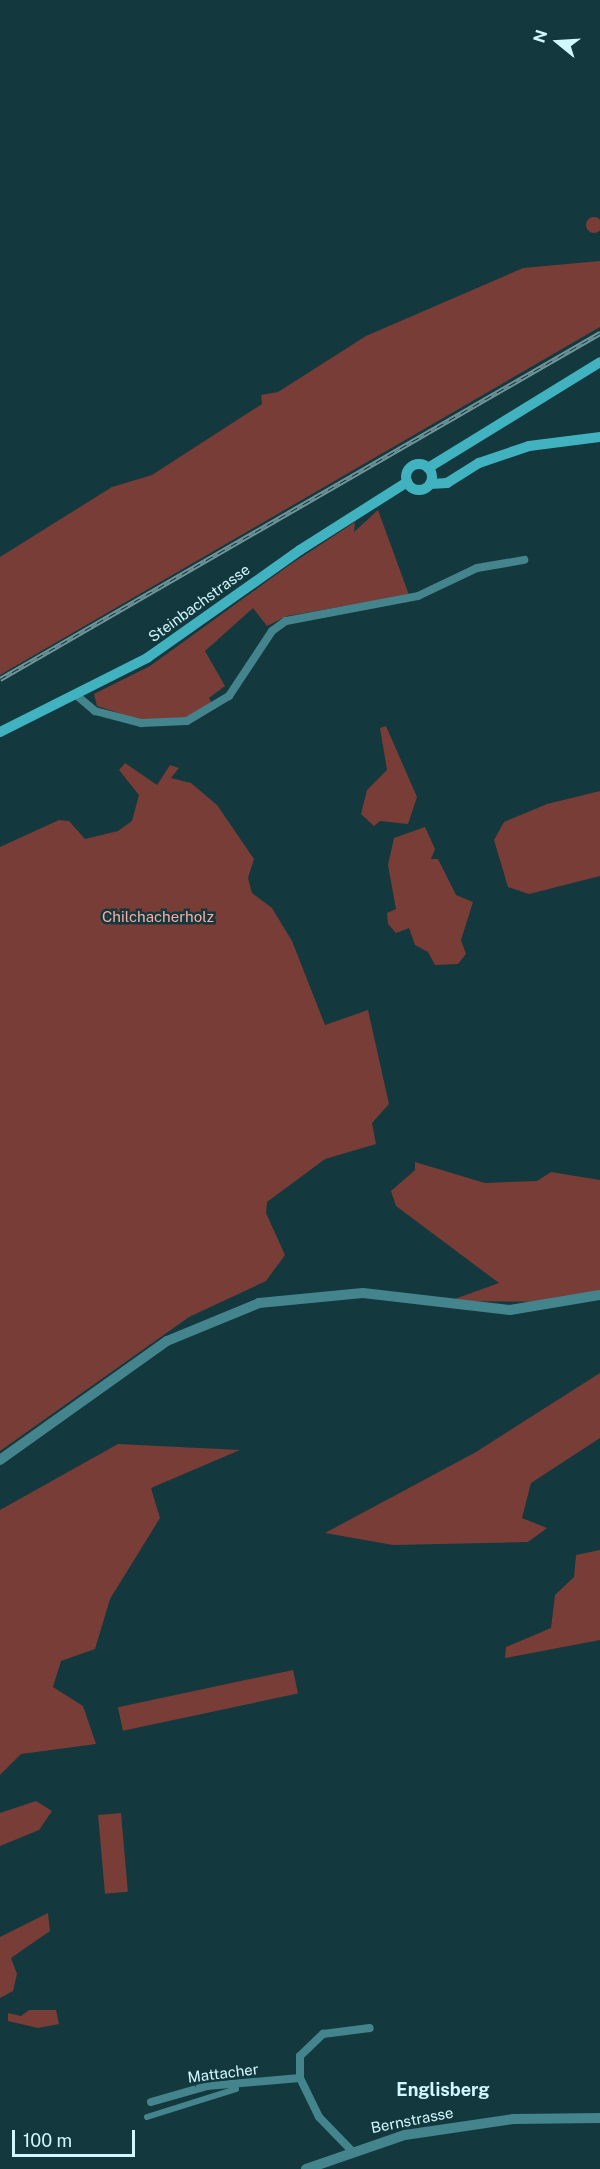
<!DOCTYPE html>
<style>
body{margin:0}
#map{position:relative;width:600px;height:2169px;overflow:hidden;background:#13383d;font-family:"Public Sans",sans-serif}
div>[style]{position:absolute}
.green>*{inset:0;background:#783d37;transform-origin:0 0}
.round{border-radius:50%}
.pedestrian>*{height:6px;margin:-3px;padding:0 3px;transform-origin:3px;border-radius:3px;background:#43848d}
.minor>*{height:8px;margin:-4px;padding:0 4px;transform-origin:4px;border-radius:4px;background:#43848d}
.tertiary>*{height:10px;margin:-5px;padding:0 5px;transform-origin:5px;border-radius:5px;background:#43848d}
.secondary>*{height:10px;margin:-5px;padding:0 5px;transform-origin:5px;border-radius:5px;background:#40b2c0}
.secondary>.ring{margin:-5px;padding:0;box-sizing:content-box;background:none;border:10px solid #40b2c0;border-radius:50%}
.rail>*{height:4.5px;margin-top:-2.25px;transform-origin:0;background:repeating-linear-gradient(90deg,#13383d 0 7px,#6f959a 0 14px);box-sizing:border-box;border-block:2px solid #6f959a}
span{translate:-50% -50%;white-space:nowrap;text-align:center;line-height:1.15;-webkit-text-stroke:5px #13383d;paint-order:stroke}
.street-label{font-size:15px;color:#d0f8fe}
.park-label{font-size:15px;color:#fdada3}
.quarter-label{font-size:18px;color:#d0f8fe;font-weight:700}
.north{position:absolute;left:528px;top:12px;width:60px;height:60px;-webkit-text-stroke:4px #13383d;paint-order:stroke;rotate:288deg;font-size:16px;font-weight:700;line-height:24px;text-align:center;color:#d0f8fe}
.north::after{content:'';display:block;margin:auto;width:21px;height:27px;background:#d0f8fe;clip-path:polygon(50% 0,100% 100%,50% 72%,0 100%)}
.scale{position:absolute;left:12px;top:2130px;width:123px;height:27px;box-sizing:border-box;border:3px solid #d0f8fe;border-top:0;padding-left:8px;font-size:18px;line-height:21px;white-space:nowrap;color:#d0f8fe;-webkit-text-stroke:4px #13383d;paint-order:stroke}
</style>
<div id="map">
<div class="green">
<div class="round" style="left:586px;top:217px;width:16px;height:16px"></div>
<div style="clip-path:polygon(600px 261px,600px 327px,0 675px,0 557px,112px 487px,152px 475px,262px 404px,261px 395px,278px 392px,366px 336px,523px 268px)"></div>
<div style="clip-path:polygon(378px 510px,409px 595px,287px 616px,267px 626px,253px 608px,205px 651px,225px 686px,209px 698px,213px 705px,182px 719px,137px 719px,97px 706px,94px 694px,150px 666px,288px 566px,355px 522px,354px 532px)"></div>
<div style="clip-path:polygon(386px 726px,417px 797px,408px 824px,380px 821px,374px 826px,361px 814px,367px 790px,387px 770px,380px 728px)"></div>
<div style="clip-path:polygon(125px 763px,157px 785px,170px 765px,179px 768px,171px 778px,191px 783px,217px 805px,254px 859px,248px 878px,252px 893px,272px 908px,292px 941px,325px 1025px,368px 1010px,389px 1104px,372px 1123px,376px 1144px,325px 1159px,267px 1202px,266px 1213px,285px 1255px,266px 1281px,189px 1317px,0 1451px,0 847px,59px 820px,69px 821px,85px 839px,118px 831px,132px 821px,139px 795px,119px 770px)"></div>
<div style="clip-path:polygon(600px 791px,600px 876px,529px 894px,508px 887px,494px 840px,504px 822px,547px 804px)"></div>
<div style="clip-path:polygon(425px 827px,435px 849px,431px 859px,438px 859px,456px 895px,473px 902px,461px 940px,466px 954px,458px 964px,435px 965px,428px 952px,415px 945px,409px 928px,396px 933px,388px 924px,387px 913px,396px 909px,388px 865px,394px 838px)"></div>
<div style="clip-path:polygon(415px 1162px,485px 1183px,537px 1181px,551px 1172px,600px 1180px,600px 1290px,552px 1302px,449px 1301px,499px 1283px,396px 1206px,391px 1191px,415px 1170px)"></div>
<div style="clip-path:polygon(600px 1373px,600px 1438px,531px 1483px,522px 1518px,547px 1528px,528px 1542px,393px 1545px,325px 1533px,476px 1452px)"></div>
<div style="clip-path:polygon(118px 1444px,240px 1450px,151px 1488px,160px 1518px,110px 1599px,95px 1649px,61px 1661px,53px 1687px,83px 1706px,96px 1744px,21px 1754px,0 1775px,0 1510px)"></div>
<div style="clip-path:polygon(600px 1550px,600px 1640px,505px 1658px,506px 1647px,551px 1628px,555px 1595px,574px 1577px,576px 1555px)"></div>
<div style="left:293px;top:1670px;width:24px;height:179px;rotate:78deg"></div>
<div style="clip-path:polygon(36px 1801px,52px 1811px,39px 1830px,0 1846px,0 1813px)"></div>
<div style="left:121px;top:1813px;width:79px;height:23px;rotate:85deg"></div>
<div style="clip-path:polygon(48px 1913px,50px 1931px,11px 1958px,17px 1974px,13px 1991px,0 1998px,0 1937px)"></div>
<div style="clip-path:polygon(29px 2010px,56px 2010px,59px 2024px,38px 2028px,8px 2021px,8px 2013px,21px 2016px)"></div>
</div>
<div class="pedestrian">
<div style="left:147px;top:2117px;width:93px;rotate:-17.5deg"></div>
<div style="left:236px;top:2089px;width:5px;rotate:-101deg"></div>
</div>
<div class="minor">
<div style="left:76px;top:695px;width:25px;rotate:40deg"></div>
<div style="left:95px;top:711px;width:48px;rotate:14.6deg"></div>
<div style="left:141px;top:723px;width:46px;rotate:-2.5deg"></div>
<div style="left:187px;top:721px;width:49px;rotate:-30.8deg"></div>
<div style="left:229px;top:696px;width:78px;rotate:-56.5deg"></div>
<div style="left:272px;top:631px;width:17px;rotate:-36deg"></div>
<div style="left:286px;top:621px;width:134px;rotate:-10.7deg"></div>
<div style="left:418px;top:596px;width:65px;rotate:-25.4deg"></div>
<div style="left:477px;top:568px;width:48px;rotate:-9.7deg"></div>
<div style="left:151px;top:2102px;width:58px;rotate:-15.9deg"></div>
<div style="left:207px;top:2086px;width:93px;rotate:-4.9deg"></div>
<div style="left:351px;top:2150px;width:46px;rotate:-134.1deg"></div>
<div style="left:319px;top:2117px;width:43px;rotate:-116deg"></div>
<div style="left:300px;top:2078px;width:22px;rotate:-90deg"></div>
<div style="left:300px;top:2056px;width:32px;rotate:-44deg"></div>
<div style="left:323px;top:2034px;width:47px;rotate:-7.3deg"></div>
</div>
<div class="tertiary">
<div style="left:0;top:1460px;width:205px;rotate:-35.5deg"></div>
<div style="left:167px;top:1341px;width:100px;rotate:-22.4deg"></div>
<div style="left:259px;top:1303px;width:104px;rotate:-5.5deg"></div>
<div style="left:363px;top:1293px;width:148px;rotate:6.6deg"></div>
<div style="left:510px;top:1310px;width:91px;rotate:-9.5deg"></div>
<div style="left:306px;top:2169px;width:105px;rotate:-19deg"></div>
<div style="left:405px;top:2135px;width:110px;rotate:-8.4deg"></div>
<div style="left:514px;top:2119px;width:86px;rotate:-0.7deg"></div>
</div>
<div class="secondary">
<div class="ring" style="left:406px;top:464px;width:16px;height:16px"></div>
<div style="left:428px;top:468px;width:202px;rotate:-31.6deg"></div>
<div style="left:430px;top:484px;width:17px;rotate:-3deg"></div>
<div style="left:447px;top:483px;width:38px;rotate:-32deg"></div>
<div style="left:479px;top:463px;width:53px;rotate:-18.8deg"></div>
<div style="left:529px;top:446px;width:72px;rotate:-7.2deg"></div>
<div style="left:0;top:732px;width:165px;rotate:-26.7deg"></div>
<div style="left:147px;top:658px;width:187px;rotate:-35.2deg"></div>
<div style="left:300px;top:550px;width:127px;rotate:-32.4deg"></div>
</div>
<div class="rail">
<div style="left:0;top:679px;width:693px;rotate:-29.97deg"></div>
</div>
<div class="street-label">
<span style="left:199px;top:603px;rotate:-36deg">Steinbachstrasse</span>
<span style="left:223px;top:2073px;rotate:-7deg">Mattacher</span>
<span style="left:412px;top:2120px;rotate:-11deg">Bernstrasse</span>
</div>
<div class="park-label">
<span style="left:158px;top:917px">Chilchacherholz</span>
</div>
<div class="quarter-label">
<span style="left:443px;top:2090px">Englisberg</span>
</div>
<div class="north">N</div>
<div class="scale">100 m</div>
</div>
